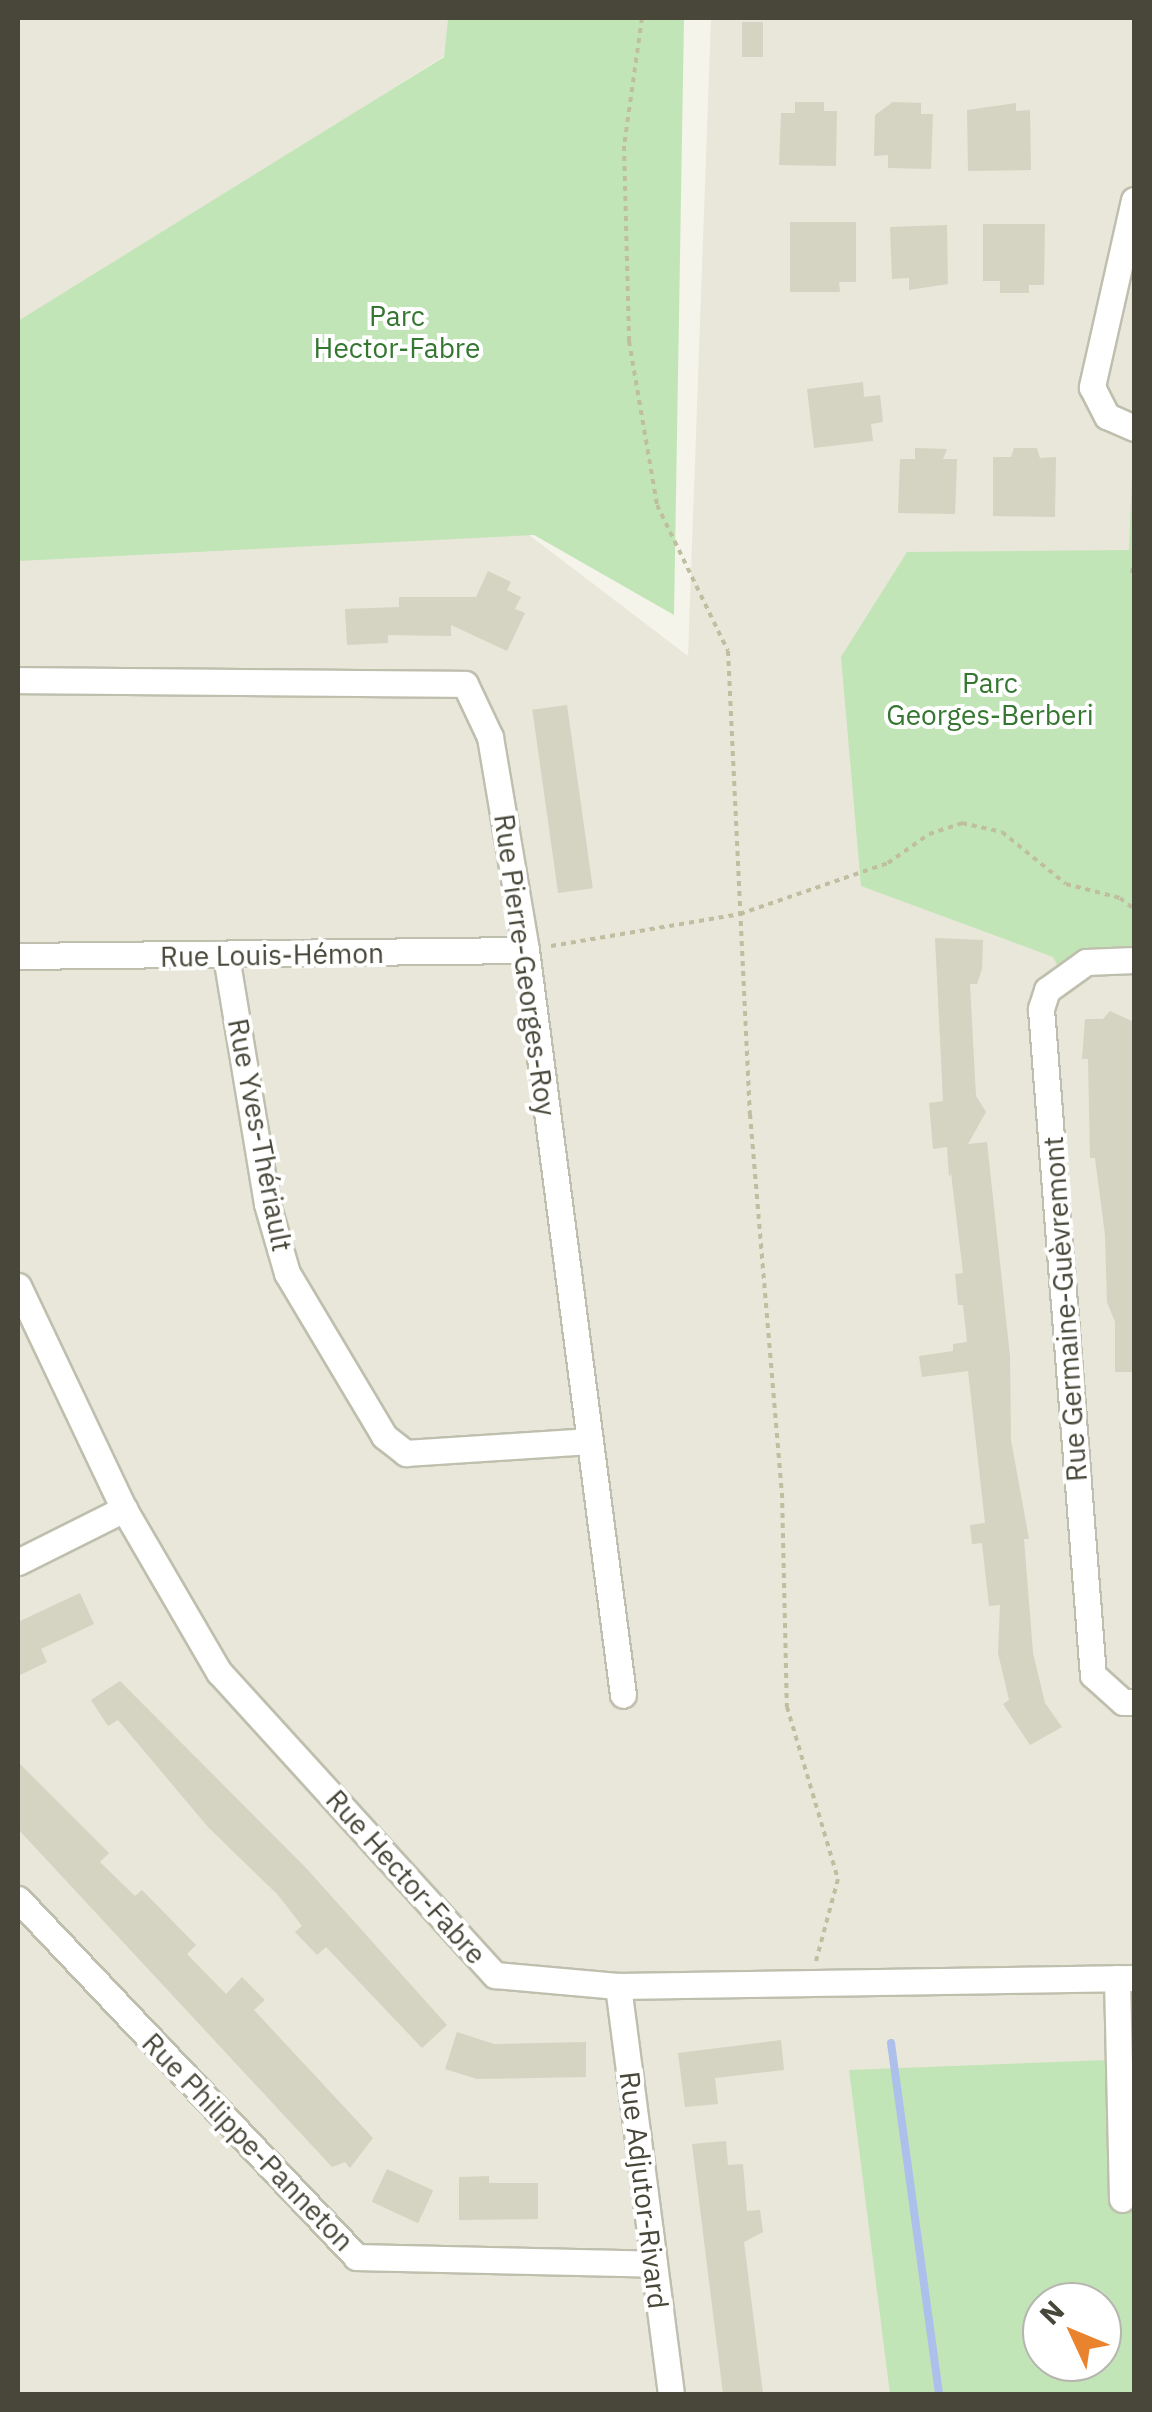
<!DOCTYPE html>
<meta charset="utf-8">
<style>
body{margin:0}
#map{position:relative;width:1152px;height:2412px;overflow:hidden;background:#f4f4eb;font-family:"IBM Plex Sans",sans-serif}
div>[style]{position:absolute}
.residential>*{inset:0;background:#e8e7d9}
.green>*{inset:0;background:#c2e5b7}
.stream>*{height:8px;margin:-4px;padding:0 4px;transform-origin:4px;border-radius:4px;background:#adbfeb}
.building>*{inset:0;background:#d5d3c1;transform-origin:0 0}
.path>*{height:4px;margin-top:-2px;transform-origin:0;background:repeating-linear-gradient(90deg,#c0bea0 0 5px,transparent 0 10px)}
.roads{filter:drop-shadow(2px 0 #bfbfae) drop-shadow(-2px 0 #bfbfae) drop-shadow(0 2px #bfbfae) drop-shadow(0 -2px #bfbfae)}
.minor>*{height:25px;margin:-12.5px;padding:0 12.5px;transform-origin:12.5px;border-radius:12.5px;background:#fff}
span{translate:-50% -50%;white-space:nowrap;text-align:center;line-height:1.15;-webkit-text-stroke:8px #fff;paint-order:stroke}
.park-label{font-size:28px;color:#357630}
.street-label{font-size:28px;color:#484739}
.frame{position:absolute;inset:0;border:20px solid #484739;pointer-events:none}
.north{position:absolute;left:1022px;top:2282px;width:100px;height:100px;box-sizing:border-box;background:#fff;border:2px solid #b6b5b0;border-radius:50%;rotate:314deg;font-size:28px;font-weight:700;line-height:40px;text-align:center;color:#484739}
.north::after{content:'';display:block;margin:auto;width:35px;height:45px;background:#e9832d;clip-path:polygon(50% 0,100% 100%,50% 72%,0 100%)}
</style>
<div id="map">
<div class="residential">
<div style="clip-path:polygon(18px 18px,448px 18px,444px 56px,18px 327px)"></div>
<div style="clip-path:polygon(evenodd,711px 18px,1134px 18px,1134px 2394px,18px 2394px,18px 523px,516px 525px,688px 656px,711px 18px,1042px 2302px,1102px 2302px,1102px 2362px,1042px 2362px,1042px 2302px)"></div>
</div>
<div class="green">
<div style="clip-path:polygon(448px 18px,684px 18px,674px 615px,534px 535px,18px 561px,18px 321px,444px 57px)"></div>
<div style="clip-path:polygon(1134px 428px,1134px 960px,1062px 974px,1053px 957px,861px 886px,841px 657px,907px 552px,1129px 550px)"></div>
<div style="clip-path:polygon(evenodd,1134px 2059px,1134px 2394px,890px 2394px,849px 2070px,1134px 2059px,1042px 2302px,1102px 2302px,1102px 2362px,1042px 2362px,1042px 2302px)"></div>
</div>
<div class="stream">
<div style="left:891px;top:2043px;width:354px;rotate:82.2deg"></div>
</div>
<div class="building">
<div style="left:742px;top:22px;width:21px;height:35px"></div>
<div style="clip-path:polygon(795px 102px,824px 102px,824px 111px,837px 111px,836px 166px,779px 165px,781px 113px,795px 113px)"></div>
<div style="clip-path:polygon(893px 102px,921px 103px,921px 114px,933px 114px,931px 169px,888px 168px,888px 155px,874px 156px,875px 115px)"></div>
<div style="clip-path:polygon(1016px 103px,1016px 111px,1030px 110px,1031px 170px,968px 171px,967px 110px)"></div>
<div style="clip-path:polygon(790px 222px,856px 222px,856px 282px,839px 282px,840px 292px,790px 292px)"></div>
<div style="clip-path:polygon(983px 224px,1045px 224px,1044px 285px,1029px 285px,1029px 293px,1000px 293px,1000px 281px,983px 281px)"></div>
<div style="clip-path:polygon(947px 225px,948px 284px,909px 290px,909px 278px,892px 279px,890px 227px)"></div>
<div style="clip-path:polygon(863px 382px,864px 397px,880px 395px,883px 422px,871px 424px,873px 441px,814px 448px,807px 389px)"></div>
<div style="clip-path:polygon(915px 448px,947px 449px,943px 459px,957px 459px,955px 514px,898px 513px,900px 459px,915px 459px)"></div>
<div style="clip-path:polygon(1014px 448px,1037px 448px,1040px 458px,1056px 457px,1055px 517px,993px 516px,993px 457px,1011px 457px)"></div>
<div style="clip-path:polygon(488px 571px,511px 582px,507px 590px,521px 597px,515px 609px,525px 613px,507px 651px,451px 625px,451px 636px,388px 635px,388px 643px,347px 645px,345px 609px,399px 607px,399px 597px,476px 597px)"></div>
<div style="left:567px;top:705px;width:185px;height:35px;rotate:82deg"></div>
<div style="clip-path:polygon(935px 938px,983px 940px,982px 969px,977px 984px,970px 984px,976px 1096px,986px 1112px,968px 1144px,987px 1142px,1010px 1356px,1011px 1440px,1029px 1539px,1024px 1539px,1033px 1653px,1045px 1703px,1062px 1727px,1030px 1745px,1003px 1704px,1009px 1700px,998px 1653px,1000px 1605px,989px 1606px,982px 1543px,972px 1544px,970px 1525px,985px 1523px,968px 1371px,922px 1377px,919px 1356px,953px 1351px,953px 1344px,967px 1342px,963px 1305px,958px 1305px,955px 1274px,963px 1273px,951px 1173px,949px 1177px,947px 1147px,933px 1149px,929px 1103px,943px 1101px)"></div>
<div style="clip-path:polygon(1110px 1011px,1134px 1022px,1134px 1372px,1115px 1372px,1115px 1322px,1107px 1302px,1105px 1235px,1095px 1158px,1090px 1158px,1088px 1059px,1082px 1059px,1085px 1019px,1103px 1019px)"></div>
<div style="clip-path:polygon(80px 1593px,94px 1624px,41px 1649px,47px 1662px,18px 1676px,18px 1622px)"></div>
<div style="clip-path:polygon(120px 1681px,307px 1869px,447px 2025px,422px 2048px,326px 1947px,317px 1955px,295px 1932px,302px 1926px,278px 1895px,208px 1827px,118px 1720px,108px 1726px,91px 1700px)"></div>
<div style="clip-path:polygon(18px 1762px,109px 1853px,100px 1862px,135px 1896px,142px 1890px,196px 1945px,187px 1954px,226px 1994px,242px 1977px,265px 2000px,254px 2010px,373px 2138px,350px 2168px,345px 2162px,332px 2167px,18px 1829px)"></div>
<div style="clip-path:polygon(457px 2032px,494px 2044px,586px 2042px,586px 2077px,477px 2079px,445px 2069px)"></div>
<div style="clip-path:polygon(781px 2040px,784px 2070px,715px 2078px,718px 2104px,685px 2107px,678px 2053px)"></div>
<div style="clip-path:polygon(726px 2141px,728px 2165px,743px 2164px,747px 2211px,760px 2210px,763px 2232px,744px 2242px,763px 2394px,723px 2394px,692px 2144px)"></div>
<div style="left:387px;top:2169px;width:51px;height:36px;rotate:25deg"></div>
<div style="clip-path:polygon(489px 2176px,489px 2183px,538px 2183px,538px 2219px,459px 2220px,459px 2177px)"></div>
</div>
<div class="path">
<div style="left:642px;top:18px;width:129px;rotate:98deg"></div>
<div style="left:624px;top:146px;width:195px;rotate:88.5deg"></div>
<div style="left:629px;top:341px;width:166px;rotate:80.3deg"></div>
<div style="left:657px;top:505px;width:162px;rotate:64.1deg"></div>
<div style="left:728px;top:651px;width:464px;rotate:87.3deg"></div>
<div style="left:750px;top:1114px;width:380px;rotate:85.2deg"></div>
<div style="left:782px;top:1493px;width:214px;rotate:88.7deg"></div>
<div style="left:787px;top:1707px;width:179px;rotate:73.5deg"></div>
<div style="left:838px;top:1879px;width:85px;rotate:105deg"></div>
<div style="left:1132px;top:573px;width:13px;rotate:-81deg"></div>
<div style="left:551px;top:946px;width:192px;rotate:-9.6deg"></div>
<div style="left:740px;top:914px;width:157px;rotate:-19deg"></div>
<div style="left:888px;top:863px;width:50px;rotate:-35.3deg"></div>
<div style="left:929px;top:834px;width:35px;rotate:-18deg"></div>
<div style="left:962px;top:823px;width:41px;rotate:12.7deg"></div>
<div style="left:1002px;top:832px;width:82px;rotate:39.1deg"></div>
<div style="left:1066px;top:884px;width:56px;rotate:14.5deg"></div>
<div style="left:1120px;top:898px;width:18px;rotate:38deg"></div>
</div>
<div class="roads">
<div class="minor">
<div style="left:1134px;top:200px;width:192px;rotate:102.7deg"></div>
<div style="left:1092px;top:387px;width:33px;rotate:63deg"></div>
<div style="left:1107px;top:416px;width:30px;rotate:24deg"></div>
<div style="left:18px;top:680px;width:447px;rotate:0.5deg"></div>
<div style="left:465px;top:684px;width:59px;rotate:64.7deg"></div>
<div style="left:490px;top:737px;width:216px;rotate:80.4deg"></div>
<div style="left:526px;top:950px;width:751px;rotate:82.58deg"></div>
<div style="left:18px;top:956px;width:508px;rotate:-0.68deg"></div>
<div style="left:226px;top:956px;width:251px;rotate:80.6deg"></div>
<div style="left:267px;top:1204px;width:72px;rotate:73.8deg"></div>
<div style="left:287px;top:1273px;width:190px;rotate:59.2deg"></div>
<div style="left:384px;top:1436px;width:28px;rotate:38deg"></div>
<div style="left:406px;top:1453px;width:184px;rotate:-3.7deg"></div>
<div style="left:1134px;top:960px;width:48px;rotate:177.6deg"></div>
<div style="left:1086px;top:962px;width:48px;rotate:144.3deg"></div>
<div style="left:1047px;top:990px;width:20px;rotate:108deg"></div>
<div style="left:1041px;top:1009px;width:668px;rotate:85.54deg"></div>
<div style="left:1093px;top:1675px;width:40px;rotate:42deg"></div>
<div style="left:1123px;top:1702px;width:11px"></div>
<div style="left:18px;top:1286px;width:247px;rotate:64.6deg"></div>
<div style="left:124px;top:1509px;width:189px;rotate:59.8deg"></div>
<div style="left:219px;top:1672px;width:410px;rotate:47.7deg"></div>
<div style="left:495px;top:1975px;width:123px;rotate:5.1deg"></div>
<div style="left:618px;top:1986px;width:516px;rotate:-0.89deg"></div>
<div style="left:18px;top:1562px;width:119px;rotate:-26.6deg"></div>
<div style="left:18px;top:1899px;width:492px;rotate:46.6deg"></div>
<div style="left:356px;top:2257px;width:298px;rotate:1.3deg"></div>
<div style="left:1117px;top:1978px;width:221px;rotate:88.7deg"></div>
<div style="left:618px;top:1986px;width:411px;rotate:82.6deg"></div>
</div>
</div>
<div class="park-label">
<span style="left:397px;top:332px">Parc<br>Hector-Fabre</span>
<span style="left:990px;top:699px">Parc<br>Georges-Berberi</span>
</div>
<div class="street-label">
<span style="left:272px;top:955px;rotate:-1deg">Rue Louis-Hémon</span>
<span style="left:525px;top:965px;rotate:82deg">Rue Pierre-Georges-Roy</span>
<span style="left:260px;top:1135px;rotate:79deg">Rue Yves-Thériault</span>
<span style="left:1065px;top:1309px;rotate:-94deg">Rue Germaine-Guèvremont</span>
<span style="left:406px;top:1877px;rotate:48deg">Rue Hector-Fabre</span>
<span style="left:248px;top:2142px;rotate:46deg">Rue Philippe-Panneton</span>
<span style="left:644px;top:2190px;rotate:83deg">Rue Adjutor-Rivard</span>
</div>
<div class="frame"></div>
<div class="north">N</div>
</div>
